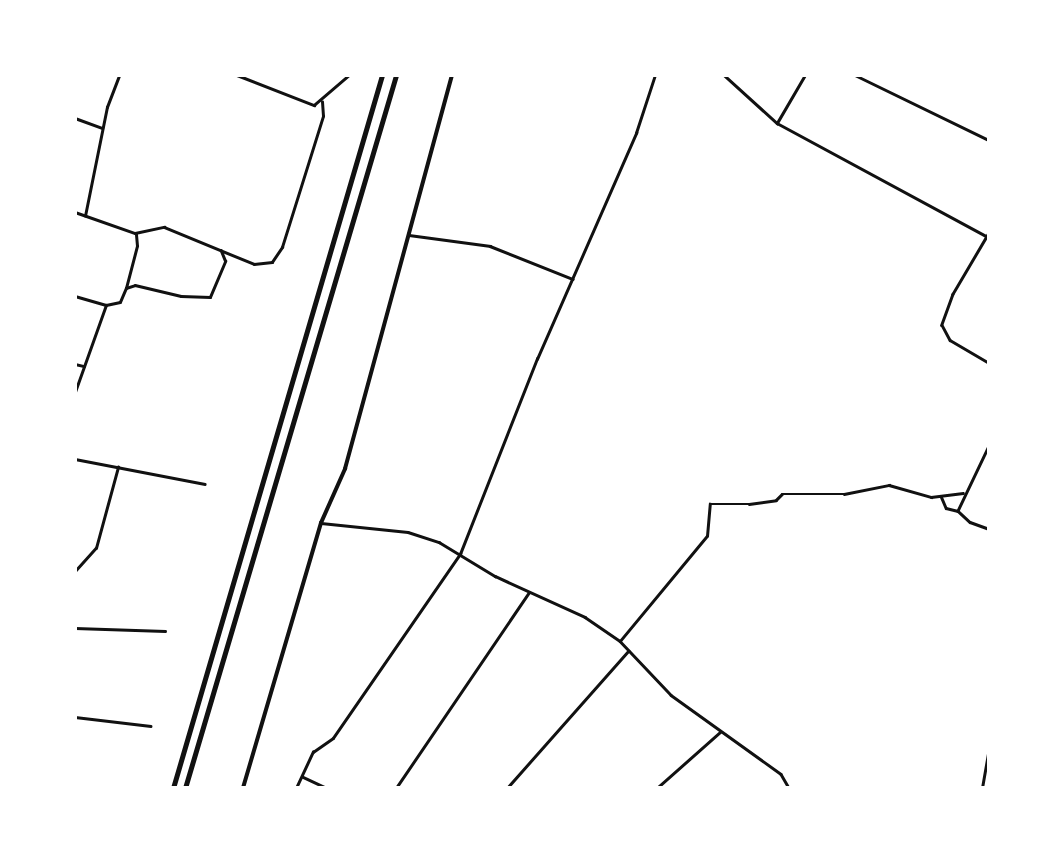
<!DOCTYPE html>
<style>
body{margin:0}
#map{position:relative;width:1064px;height:863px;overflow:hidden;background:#fff;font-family:Montserrat,sans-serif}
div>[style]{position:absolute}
.minor>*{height:2.5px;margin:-1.25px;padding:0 1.25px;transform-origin:1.25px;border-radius:1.25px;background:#111}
.tertiary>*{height:3.5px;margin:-1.75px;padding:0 1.75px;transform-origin:1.75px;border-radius:1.75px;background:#111}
.motorway>*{height:5px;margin:-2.5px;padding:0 2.5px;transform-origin:2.5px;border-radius:2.5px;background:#111}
span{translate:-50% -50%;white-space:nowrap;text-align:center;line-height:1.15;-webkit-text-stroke:5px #fff;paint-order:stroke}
.frame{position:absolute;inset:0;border:77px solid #fff;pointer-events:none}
</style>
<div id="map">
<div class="minor">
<div style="left:169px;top:75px;width:12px"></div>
<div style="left:237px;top:75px;width:83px;rotate:21.3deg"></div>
<div style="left:314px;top:105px;width:46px;rotate:-40.6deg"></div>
<div style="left:724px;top:75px;width:72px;rotate:42.2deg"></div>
<div style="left:777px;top:123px;width:238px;rotate:28.4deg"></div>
<div style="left:855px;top:75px;width:149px;rotate:25.9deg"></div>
<div style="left:75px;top:118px;width:29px;rotate:20deg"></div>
<div style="left:777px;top:123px;width:56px;rotate:-59.7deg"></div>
<div style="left:75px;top:212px;width:64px;rotate:19.3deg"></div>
<div style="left:135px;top:233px;width:30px;rotate:-12deg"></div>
<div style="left:164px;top:227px;width:97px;rotate:22.3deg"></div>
<div style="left:254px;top:264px;width:18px;rotate:-6deg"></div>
<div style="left:272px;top:262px;width:18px;rotate:-56deg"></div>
<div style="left:282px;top:247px;width:137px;rotate:-72.6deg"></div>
<div style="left:323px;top:116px;width:14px;rotate:-94deg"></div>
<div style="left:85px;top:216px;width:111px;rotate:-78.6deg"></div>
<div style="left:107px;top:107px;width:34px;rotate:-69deg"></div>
<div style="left:989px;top:233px;width:71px;rotate:120.5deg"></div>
<div style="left:953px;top:294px;width:33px;rotate:110deg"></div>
<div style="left:942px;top:325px;width:17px;rotate:62deg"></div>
<div style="left:950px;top:340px;width:45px;rotate:30.5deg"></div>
<div style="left:409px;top:235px;width:82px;rotate:7.7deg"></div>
<div style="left:490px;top:246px;width:89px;rotate:21.7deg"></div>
<div style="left:126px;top:288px;width:9px;rotate:-18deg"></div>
<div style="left:135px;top:285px;width:47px;rotate:13.4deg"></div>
<div style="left:181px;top:296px;width:29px;rotate:2deg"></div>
<div style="left:210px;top:297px;width:39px;rotate:-67deg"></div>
<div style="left:225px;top:261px;width:11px;rotate:-112deg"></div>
<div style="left:75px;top:296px;width:32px;rotate:16deg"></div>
<div style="left:75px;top:364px;width:9px;rotate:13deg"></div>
<div style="left:75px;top:392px;width:92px;rotate:-70.4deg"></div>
<div style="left:106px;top:305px;width:14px;rotate:-12deg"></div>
<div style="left:120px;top:302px;width:15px;rotate:-67deg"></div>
<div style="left:126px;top:288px;width:43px;rotate:-75.3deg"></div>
<div style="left:137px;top:246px;width:12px;rotate:-95deg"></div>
<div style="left:989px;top:446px;width:72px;rotate:115.5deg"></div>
<div style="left:958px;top:511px;width:16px;rotate:43deg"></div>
<div style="left:970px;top:522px;width:20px;rotate:20deg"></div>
<div style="left:75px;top:459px;width:132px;rotate:10.9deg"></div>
<div style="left:941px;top:496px;width:13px;rotate:67deg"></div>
<div style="left:946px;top:508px;width:12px;rotate:14deg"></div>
<div style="left:321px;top:523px;width:87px;rotate:5.9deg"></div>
<div style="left:408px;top:532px;width:33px;rotate:18deg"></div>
<div style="left:439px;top:542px;width:66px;rotate:31.3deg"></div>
<div style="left:495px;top:576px;width:99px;rotate:24.5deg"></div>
<div style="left:585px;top:617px;width:42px;rotate:34.4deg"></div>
<div style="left:620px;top:641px;width:74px;rotate:46.6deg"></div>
<div style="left:671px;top:695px;width:135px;rotate:35.7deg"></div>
<div style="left:781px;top:774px;width:16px;rotate:60deg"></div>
<div style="left:75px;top:571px;width:31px;rotate:-48deg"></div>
<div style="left:96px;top:548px;width:84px;rotate:-74.8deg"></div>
<div style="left:75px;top:628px;width:90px;rotate:1.9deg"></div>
<div style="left:620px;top:641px;width:136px;rotate:-50.4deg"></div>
<div style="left:707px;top:536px;width:32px;rotate:-85deg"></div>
<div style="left:710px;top:504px;width:39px"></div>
<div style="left:749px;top:504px;width:27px;rotate:-8deg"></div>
<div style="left:776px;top:500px;width:8px;rotate:-45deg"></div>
<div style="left:782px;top:494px;width:62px"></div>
<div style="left:844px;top:494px;width:46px;rotate:-11.3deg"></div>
<div style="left:889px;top:485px;width:44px;rotate:15.9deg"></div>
<div style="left:931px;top:497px;width:32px;rotate:-7deg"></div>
<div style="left:75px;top:717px;width:76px;rotate:6.8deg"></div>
<div style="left:303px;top:777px;width:26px;rotate:25deg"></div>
<div style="left:296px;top:788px;width:40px;rotate:-65deg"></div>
<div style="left:313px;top:752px;width:24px;rotate:-35deg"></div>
<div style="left:333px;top:738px;width:224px;rotate:-55.4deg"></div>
<div style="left:460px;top:554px;width:210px;rotate:-68.5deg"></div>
<div style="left:537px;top:359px;width:247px;rotate:-66.3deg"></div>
<div style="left:636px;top:133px;width:61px;rotate:-71.9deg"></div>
<div style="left:396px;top:788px;width:235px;rotate:-55.8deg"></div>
<div style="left:507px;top:788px;width:183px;rotate:-48.5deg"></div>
<div style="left:657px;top:788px;width:84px;rotate:-41.6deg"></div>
<div style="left:982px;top:788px;width:41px;rotate:-80.1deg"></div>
</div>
<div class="tertiary">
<div style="left:243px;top:788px;width:276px;rotate:-73.6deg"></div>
<div style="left:321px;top:523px;width:59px;rotate:-66deg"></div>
<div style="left:345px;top:469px;width:408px;rotate:-74.8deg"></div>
</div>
<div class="motorway">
<div style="left:173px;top:788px;width:743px;rotate:-73.66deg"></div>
<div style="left:185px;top:788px;width:744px;rotate:-73.51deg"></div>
</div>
<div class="frame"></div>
</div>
